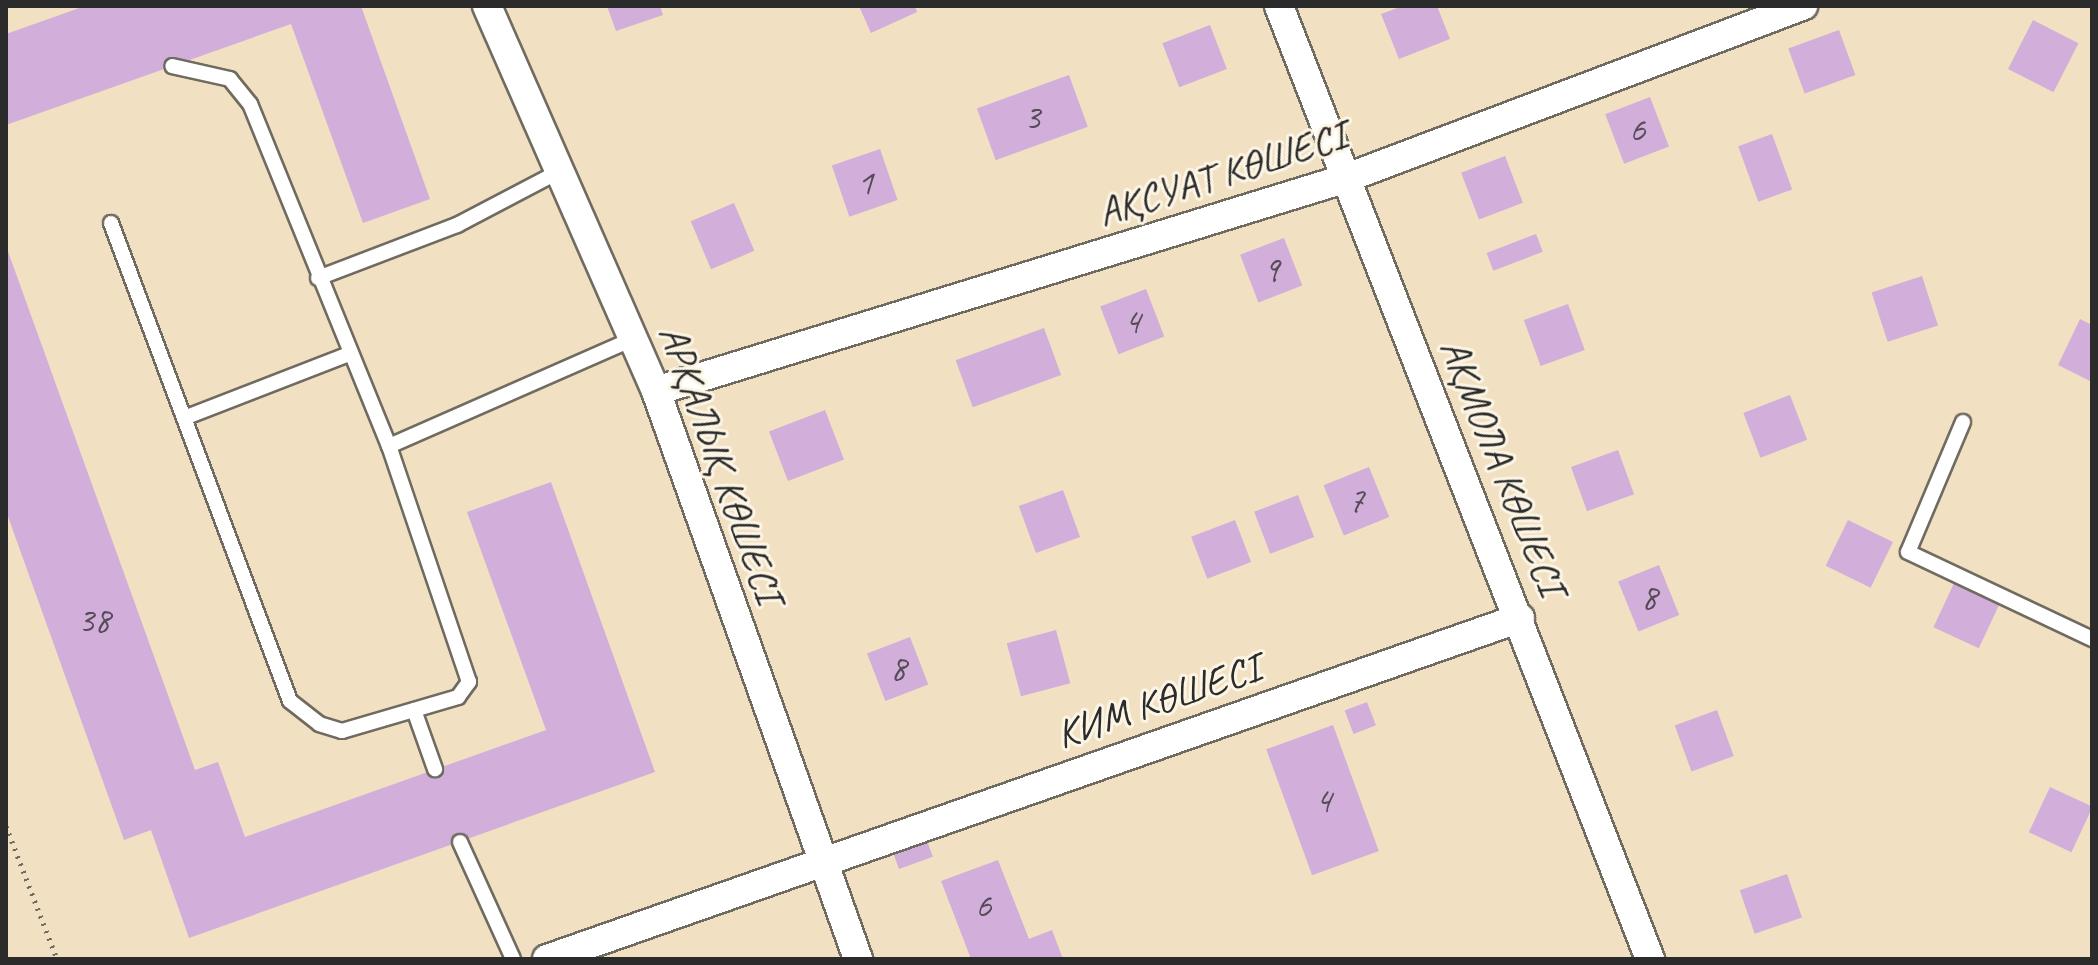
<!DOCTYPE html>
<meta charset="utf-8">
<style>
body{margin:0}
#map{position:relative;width:2098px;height:965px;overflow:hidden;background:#f1e1c2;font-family:Caveat,sans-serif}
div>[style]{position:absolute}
.building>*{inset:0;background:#d2aeda;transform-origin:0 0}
.path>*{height:5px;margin-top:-2.5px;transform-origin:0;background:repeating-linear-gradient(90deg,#706b60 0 2px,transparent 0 8px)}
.roads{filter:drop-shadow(2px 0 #706b60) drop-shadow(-2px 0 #706b60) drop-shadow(0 2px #706b60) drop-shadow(0 -2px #706b60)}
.service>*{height:14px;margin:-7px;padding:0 7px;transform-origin:7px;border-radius:7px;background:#fff}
.minor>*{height:28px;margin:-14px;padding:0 14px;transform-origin:14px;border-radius:14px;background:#fff}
span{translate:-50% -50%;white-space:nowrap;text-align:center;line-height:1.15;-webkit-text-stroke:6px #fcf5e5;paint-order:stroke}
.number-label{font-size:36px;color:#554c57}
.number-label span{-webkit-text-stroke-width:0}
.street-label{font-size:40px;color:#2b2b2b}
.frame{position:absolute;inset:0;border:8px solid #2b2b2b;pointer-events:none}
</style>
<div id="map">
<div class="building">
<div style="clip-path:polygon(85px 6px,361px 6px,430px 199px,363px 223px,291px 24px,6px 125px,6px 34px)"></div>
<div style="clip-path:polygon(607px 6px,660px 6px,663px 15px,616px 31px)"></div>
<div style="clip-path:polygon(859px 6px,915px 6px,917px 12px,871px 33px)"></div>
<div style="clip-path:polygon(1403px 6px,1437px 6px,1450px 39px,1399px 59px,1381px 14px)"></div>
<div style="left:2033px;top:20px;width:51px;height:55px;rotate:27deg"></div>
<div style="left:1210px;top:25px;width:47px;height:51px;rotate:69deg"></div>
<div style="left:1839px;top:30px;width:48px;height:54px;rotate:70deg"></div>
<div style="left:1069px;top:75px;width:55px;height:98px;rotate:70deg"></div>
<div style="left:1650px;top:97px;width:53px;height:48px;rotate:69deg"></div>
<div style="left:1772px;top:134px;width:59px;height:36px;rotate:70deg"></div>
<div style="left:880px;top:149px;width:54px;height:51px;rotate:71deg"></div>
<div style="left:1505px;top:156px;width:50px;height:47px;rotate:69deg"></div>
<div style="left:734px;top:203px;width:52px;height:47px;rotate:67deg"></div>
<div style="left:1536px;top:234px;width:19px;height:53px;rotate:69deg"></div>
<div style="left:1284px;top:238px;width:51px;height:47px;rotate:69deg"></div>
<div style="clip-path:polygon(6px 246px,195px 770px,218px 762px,245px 837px,546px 730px,467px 512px,551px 482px,655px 772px,189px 938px,151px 830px,124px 840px,6px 511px)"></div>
<div style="left:1922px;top:276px;width:52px;height:53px;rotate:72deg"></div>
<div style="left:1146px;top:289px;width:51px;height:49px;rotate:69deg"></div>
<div style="left:1568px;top:304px;width:49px;height:47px;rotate:70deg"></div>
<div style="clip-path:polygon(2080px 319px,2092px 325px,2092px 382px,2058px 365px)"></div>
<div style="left:1044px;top:328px;width:50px;height:94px;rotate:70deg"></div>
<div style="left:1790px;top:395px;width:48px;height:50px;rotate:69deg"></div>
<div style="left:825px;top:410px;width:53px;height:60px;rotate:69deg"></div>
<div style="left:1618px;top:450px;width:47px;height:50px;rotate:70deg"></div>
<div style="left:1369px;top:467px;width:54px;height:49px;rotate:68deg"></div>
<div style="left:1063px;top:490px;width:50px;height:47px;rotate:70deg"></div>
<div style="left:1298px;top:495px;width:45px;height:47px;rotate:69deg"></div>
<div style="left:1235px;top:520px;width:45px;height:47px;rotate:69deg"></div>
<div style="left:1848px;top:520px;width:50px;height:51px;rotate:26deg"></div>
<div style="left:1659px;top:565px;width:54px;height:44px;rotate:68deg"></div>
<div style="left:1955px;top:581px;width:50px;height:51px;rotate:25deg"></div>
<div style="left:1056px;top:630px;width:55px;height:51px;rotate:75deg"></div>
<div style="left:910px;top:637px;width:51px;height:46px;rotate:69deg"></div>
<div style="left:1367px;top:702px;width:25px;height:24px;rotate:69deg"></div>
<div style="left:1717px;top:710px;width:49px;height:45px;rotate:70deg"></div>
<div style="left:1333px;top:725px;width:134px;height:71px;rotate:70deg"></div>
<div style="left:2050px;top:787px;width:47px;height:50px;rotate:25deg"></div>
<div style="left:926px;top:838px;width:20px;height:36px;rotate:70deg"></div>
<div style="clip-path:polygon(998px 860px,1029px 939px,1052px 930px,1063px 959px,971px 959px,941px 881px)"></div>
<div style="left:1787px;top:874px;width:46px;height:50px;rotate:71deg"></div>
</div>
<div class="path">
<div style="left:6px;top:826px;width:142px;rotate:69deg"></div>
</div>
<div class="roads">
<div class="service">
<div style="left:111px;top:223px;width:510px;rotate:69.47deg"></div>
<div style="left:290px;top:701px;width:37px;rotate:38deg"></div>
<div style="left:319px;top:724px;width:24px;rotate:17deg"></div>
<div style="left:342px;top:731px;width:121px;rotate:-16.3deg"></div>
<div style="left:458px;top:697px;width:19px;rotate:-54deg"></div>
<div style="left:469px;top:682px;width:249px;rotate:-108.7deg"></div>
<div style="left:389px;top:446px;width:369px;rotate:-112.1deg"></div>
<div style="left:250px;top:104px;width:32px;rotate:-129deg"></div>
<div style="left:230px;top:79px;width:59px;rotate:-167.4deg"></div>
<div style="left:318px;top:278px;width:149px;rotate:-20.9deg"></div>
<div style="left:457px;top:225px;width:116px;rotate:-27.7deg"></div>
<div style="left:184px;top:418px;width:177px;rotate:-21.2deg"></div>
<div style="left:1963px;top:422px;width:141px;rotate:112.9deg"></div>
<div style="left:1908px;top:552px;width:204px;rotate:25.3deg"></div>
<div style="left:389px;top:446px;width:266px;rotate:-23.7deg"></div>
<div style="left:414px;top:710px;width:63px;rotate:70.4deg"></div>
<div style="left:460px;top:842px;width:128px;rotate:65.6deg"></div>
</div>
<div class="minor">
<div style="left:487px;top:6px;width:420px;rotate:66.3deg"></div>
<div style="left:656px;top:391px;width:603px;rotate:70.42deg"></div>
<div style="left:1279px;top:6px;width:1023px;rotate:68.73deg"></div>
<div style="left:656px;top:391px;width:720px;rotate:-17.13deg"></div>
<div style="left:1344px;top:179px;width:491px;rotate:-20.7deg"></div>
<div style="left:547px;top:959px;width:1031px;rotate:-19.31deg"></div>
</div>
</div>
<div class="number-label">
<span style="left:1032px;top:118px">3</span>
<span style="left:1637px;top:130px">6</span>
<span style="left:865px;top:183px">1</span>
<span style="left:1271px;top:270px">9</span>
<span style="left:1132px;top:322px">4</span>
<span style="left:1356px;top:501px">7</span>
<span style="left:1649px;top:598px">8</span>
<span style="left:94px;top:621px">38</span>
<span style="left:898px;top:669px">8</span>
<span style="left:1323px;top:801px">4</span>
<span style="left:983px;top:906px">6</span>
</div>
<div class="street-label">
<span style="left:1222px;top:174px;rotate:-18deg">АҚСУАТ КӨШЕСІ</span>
<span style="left:721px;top:464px;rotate:70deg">АРҚАЛЫҚ КӨШЕСІ</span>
<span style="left:1503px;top:467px;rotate:68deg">АҚМОЛА КӨШЕСІ</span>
<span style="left:1158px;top:701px;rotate:-19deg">КИМ КӨШЕСІ</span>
</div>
<div class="frame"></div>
</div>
